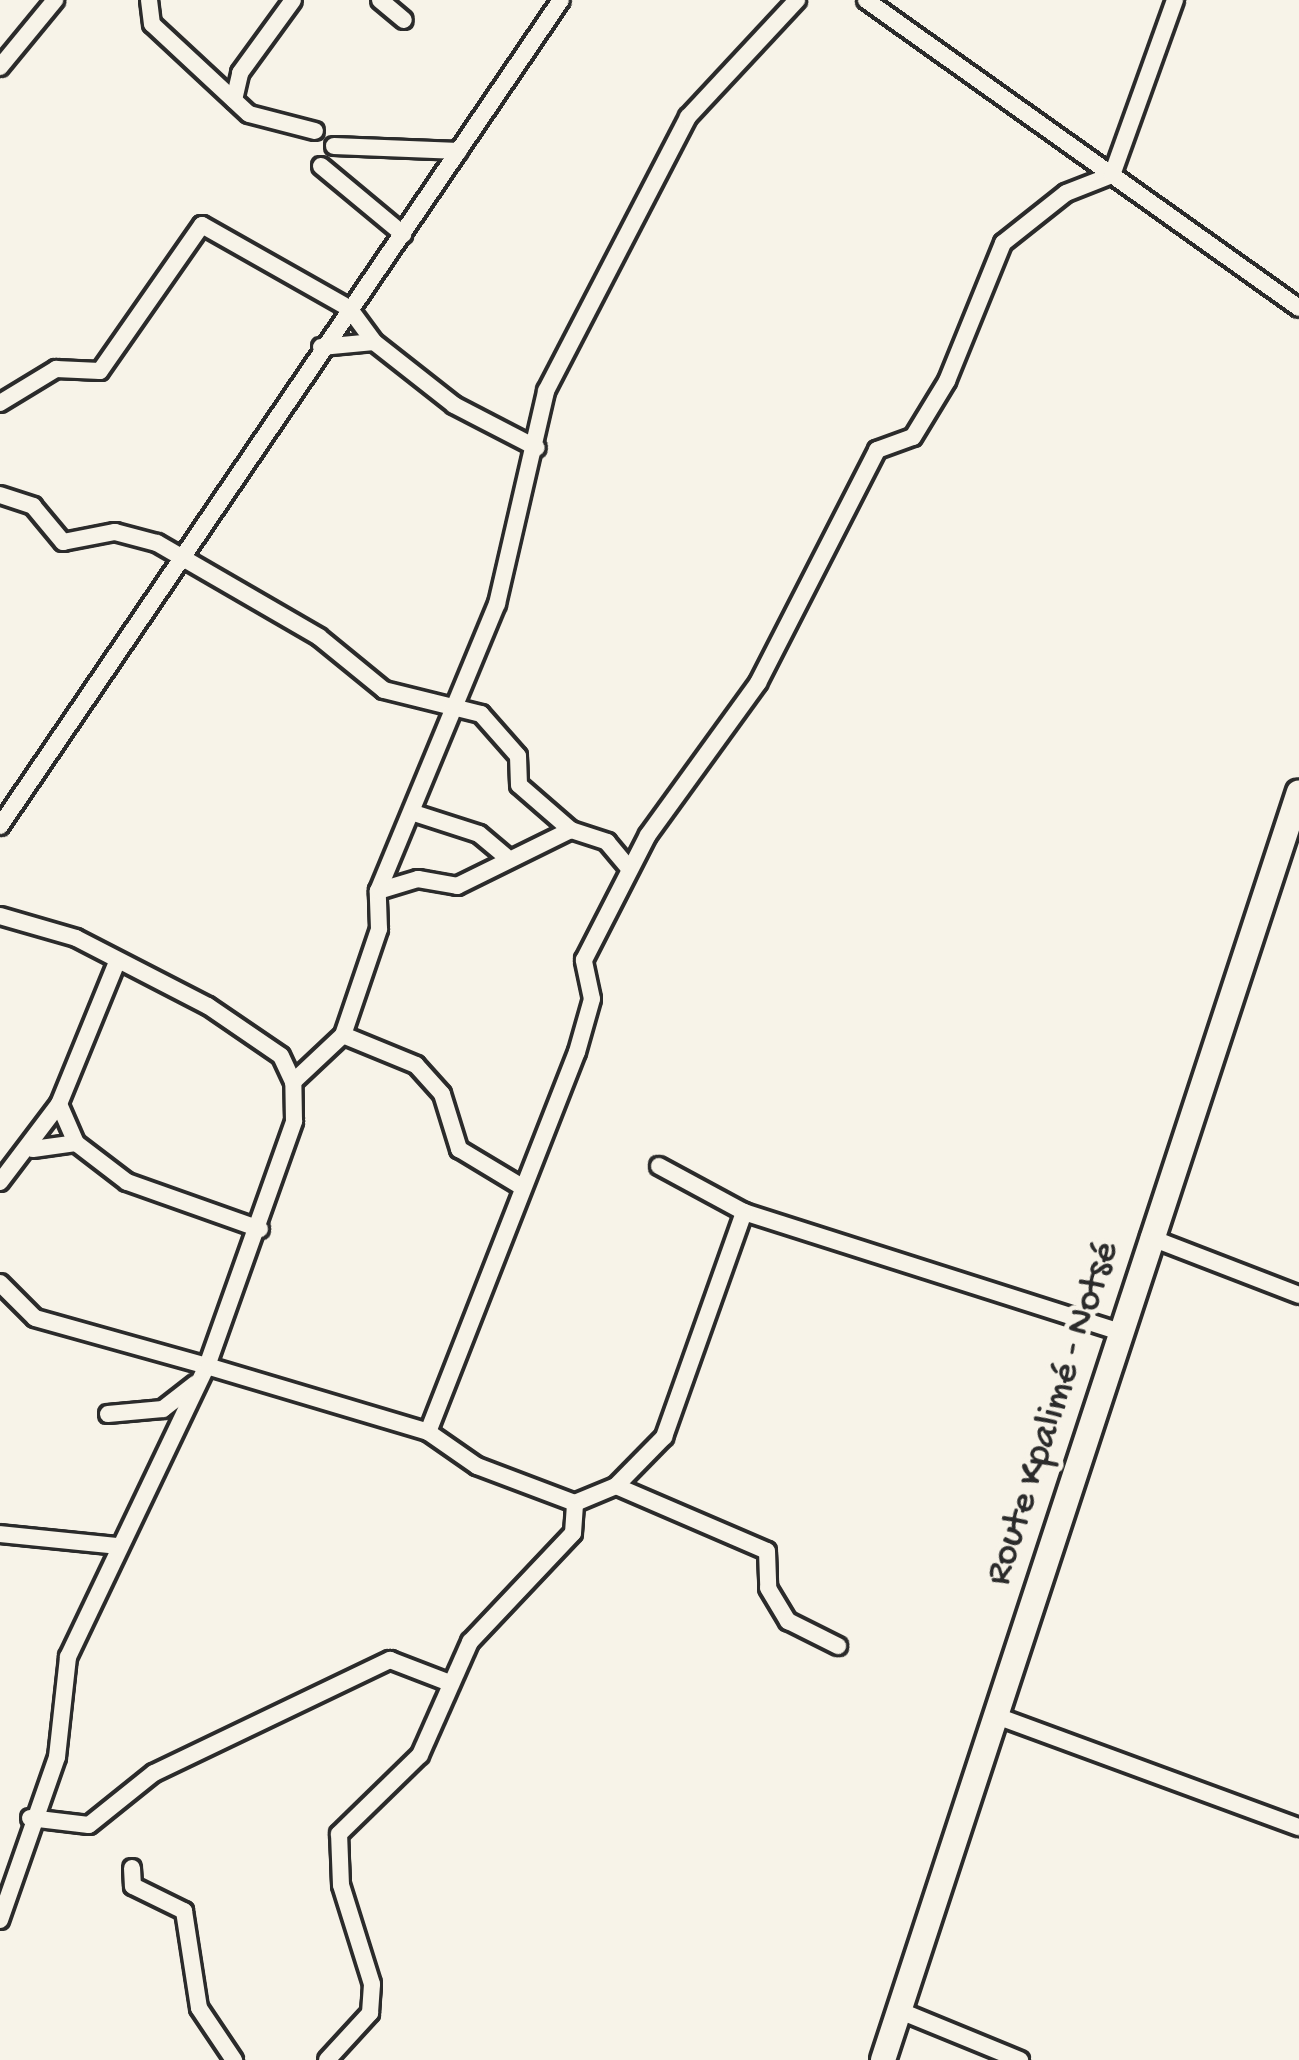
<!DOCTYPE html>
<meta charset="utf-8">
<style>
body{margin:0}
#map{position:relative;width:1299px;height:2060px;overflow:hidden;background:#f7f3e8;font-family:"Gochi Hand",sans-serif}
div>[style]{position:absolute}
.roads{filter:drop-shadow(3px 0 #2b2b2b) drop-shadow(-3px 0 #2b2b2b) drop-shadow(0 3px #2b2b2b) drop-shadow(0 -3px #2b2b2b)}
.minor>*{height:16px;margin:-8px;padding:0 8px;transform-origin:8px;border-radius:8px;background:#f7f3e8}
.secondary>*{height:24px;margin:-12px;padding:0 12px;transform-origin:12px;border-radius:12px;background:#f7f3e8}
span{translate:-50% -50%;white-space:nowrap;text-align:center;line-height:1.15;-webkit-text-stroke:10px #f7f3e8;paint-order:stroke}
.street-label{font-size:39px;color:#2b2b2b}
</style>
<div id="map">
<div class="roads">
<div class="minor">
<div style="left:149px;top:0;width:24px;rotate:83deg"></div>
<div style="left:152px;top:24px;width:132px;rotate:42.9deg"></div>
<div style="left:249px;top:114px;width:68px;rotate:14.4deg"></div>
<div style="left:380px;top:0;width:31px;rotate:40deg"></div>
<div style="left:866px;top:0;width:531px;rotate:35.42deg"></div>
<div style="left:0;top:67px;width:87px;rotate:-50.6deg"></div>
<div style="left:234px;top:100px;width:28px;rotate:-77deg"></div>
<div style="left:240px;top:73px;width:90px;rotate:-54deg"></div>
<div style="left:334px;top:146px;width:125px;rotate:2.3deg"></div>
<div style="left:321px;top:166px;width:107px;rotate:39.7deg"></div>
<div style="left:321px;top:347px;width:53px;rotate:-5.4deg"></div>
<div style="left:374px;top:342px;width:102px;rotate:38.2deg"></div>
<div style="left:454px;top:405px;width:93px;rotate:27.4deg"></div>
<div style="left:0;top:403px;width:66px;rotate:-31.3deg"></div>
<div style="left:56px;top:369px;width:44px;rotate:2.6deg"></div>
<div style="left:100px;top:371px;width:178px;rotate:-55.1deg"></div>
<div style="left:202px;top:225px;width:169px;rotate:29.5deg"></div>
<div style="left:349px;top:308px;width:42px;rotate:53.7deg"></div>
<div style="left:0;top:495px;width:35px;rotate:18deg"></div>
<div style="left:33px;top:506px;width:47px;rotate:50.2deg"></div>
<div style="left:63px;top:542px;width:53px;rotate:-10.9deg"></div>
<div style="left:115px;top:532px;width:43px;rotate:14.7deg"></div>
<div style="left:157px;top:543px;width:187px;rotate:30.1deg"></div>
<div style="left:319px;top:637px;width:84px;rotate:39.2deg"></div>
<div style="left:384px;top:690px;width:100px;rotate:13.9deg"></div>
<div style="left:481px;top:714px;width:56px;rotate:48.6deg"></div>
<div style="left:518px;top:756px;width:29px;rotate:88deg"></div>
<div style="left:519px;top:785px;width:69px;rotate:40.9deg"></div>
<div style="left:414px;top:813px;width:68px;rotate:17.9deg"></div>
<div style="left:479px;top:834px;width:34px;rotate:40deg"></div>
<div style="left:0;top:826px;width:998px;rotate:-55.82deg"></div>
<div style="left:378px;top:891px;width:42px;rotate:-16.7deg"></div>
<div style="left:418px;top:879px;width:40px;rotate:10deg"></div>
<div style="left:457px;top:886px;width:127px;rotate:-26.2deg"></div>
<div style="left:571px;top:830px;width:38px;rotate:18deg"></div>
<div style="left:607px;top:842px;width:35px;rotate:50deg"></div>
<div style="left:0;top:916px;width:79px;rotate:16.1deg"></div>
<div style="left:76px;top:938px;width:148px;rotate:27.3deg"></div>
<div style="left:208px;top:1006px;width:88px;rotate:34.4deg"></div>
<div style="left:281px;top:1056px;width:29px;rotate:65deg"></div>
<div style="left:343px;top:1035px;width:79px;rotate:22.3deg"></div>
<div style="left:416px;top:1065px;width:39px;rotate:48deg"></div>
<div style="left:442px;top:1094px;width:58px;rotate:72.8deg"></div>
<div style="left:459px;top:1149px;width:70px;rotate:31deg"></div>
<div style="left:59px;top:1104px;width:43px;rotate:66.4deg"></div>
<div style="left:33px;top:1149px;width:43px;rotate:-7.9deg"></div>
<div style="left:76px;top:1143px;width:64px;rotate:37.4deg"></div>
<div style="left:127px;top:1182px;width:141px;rotate:19.5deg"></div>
<div style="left:659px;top:1166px;width:97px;rotate:28.4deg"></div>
<div style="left:744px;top:1212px;width:394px;rotate:17.7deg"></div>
<div style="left:0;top:1182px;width:98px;rotate:-52.9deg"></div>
<div style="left:59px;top:1104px;width:151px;rotate:-67.8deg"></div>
<div style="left:1149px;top:1237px;width:161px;rotate:21.1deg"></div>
<div style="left:0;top:1283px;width:49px;rotate:45deg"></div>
<div style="left:35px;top:1318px;width:179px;rotate:15.6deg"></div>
<div style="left:207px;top:1366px;width:260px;rotate:-70.4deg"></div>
<div style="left:294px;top:1121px;width:39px;rotate:-91deg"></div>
<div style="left:293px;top:1082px;width:69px;rotate:-43.2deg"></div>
<div style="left:343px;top:1035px;width:112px;rotate:-71.2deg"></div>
<div style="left:379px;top:929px;width:38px;rotate:-92deg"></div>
<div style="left:378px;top:891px;width:311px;rotate:-67.5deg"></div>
<div style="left:497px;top:604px;width:219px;rotate:-77deg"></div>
<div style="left:546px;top:391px;width:309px;rotate:-62.6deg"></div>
<div style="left:688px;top:117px;width:160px;rotate:-47deg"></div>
<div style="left:108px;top:1414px;width:55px;rotate:-5.2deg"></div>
<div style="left:163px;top:1409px;width:41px;rotate:-38deg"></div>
<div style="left:428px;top:1432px;width:408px;rotate:-68.6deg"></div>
<div style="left:577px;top:1052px;width:55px;rotate:-74.2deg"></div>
<div style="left:592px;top:999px;width:40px;rotate:-102deg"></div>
<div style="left:584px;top:960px;width:140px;rotate:-62.9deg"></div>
<div style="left:648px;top:835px;width:188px;rotate:-54.1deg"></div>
<div style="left:758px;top:683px;width:262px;rotate:-62.9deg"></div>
<div style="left:877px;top:450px;width:38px;rotate:-20deg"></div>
<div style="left:913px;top:437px;width:66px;rotate:-58.7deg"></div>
<div style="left:947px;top:381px;width:149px;rotate:-67.9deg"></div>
<div style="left:1003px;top:243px;width:80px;rotate:-38.4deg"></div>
<div style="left:1066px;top:193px;width:49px;rotate:-21.4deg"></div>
<div style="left:1112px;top:175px;width:186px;rotate:-70.2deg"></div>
<div style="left:616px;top:1486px;width:69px;rotate:-45.6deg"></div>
<div style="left:664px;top:1437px;width:239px;rotate:-70.4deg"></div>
<div style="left:0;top:1534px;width:119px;rotate:5.8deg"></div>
<div style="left:994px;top:1715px;width:325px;rotate:20.2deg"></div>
<div style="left:30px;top:1818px;width:59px;rotate:6.8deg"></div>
<div style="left:89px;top:1825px;width:83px;rotate:-38.7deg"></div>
<div style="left:154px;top:1773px;width:262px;rotate:-25.6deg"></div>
<div style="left:390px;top:1660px;width:64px;rotate:21deg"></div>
<div style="left:132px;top:1868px;width:18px;rotate:87deg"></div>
<div style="left:133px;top:1886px;width:57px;rotate:26.1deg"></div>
<div style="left:184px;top:1911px;width:98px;rotate:81.2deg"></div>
<div style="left:199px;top:2008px;width:63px;rotate:56.1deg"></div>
<div style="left:0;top:1920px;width:173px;rotate:-70.7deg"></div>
<div style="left:57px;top:1757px;width:101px;rotate:-83.7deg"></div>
<div style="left:68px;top:1657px;width:322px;rotate:-64.5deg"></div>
<div style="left:207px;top:1366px;width:231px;rotate:16.6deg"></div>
<div style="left:428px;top:1432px;width:60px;rotate:34.8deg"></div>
<div style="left:477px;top:1466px;width:105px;rotate:20.7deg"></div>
<div style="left:575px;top:1503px;width:44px;rotate:-22.5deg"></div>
<div style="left:616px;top:1486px;width:164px;rotate:23.3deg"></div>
<div style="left:767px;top:1551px;width:37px;rotate:88deg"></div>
<div style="left:768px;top:1588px;width:39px;rotate:59deg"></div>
<div style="left:788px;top:1621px;width:56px;rotate:26.6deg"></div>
<div style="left:898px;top:2010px;width:132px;rotate:22.3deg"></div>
<div style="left:327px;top:2060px;width:64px;rotate:-47.5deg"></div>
<div style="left:370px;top:2013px;width:29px;rotate:-86deg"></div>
<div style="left:372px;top:1984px;width:104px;rotate:-107.4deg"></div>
<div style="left:341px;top:1885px;width:51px;rotate:-92.2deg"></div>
<div style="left:339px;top:1834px;width:113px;rotate:-44.3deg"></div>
<div style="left:420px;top:1755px;width:124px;rotate:-66.1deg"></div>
<div style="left:470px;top:1642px;width:150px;rotate:-46.6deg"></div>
<div style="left:573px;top:1533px;width:30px;rotate:-86deg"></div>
</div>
<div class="secondary">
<div style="left:883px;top:2060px;width:1334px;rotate:-71.84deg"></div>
</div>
</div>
<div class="street-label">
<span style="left:1054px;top:1414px;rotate:-72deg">Route Kpalimé - Notsé</span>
</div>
</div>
